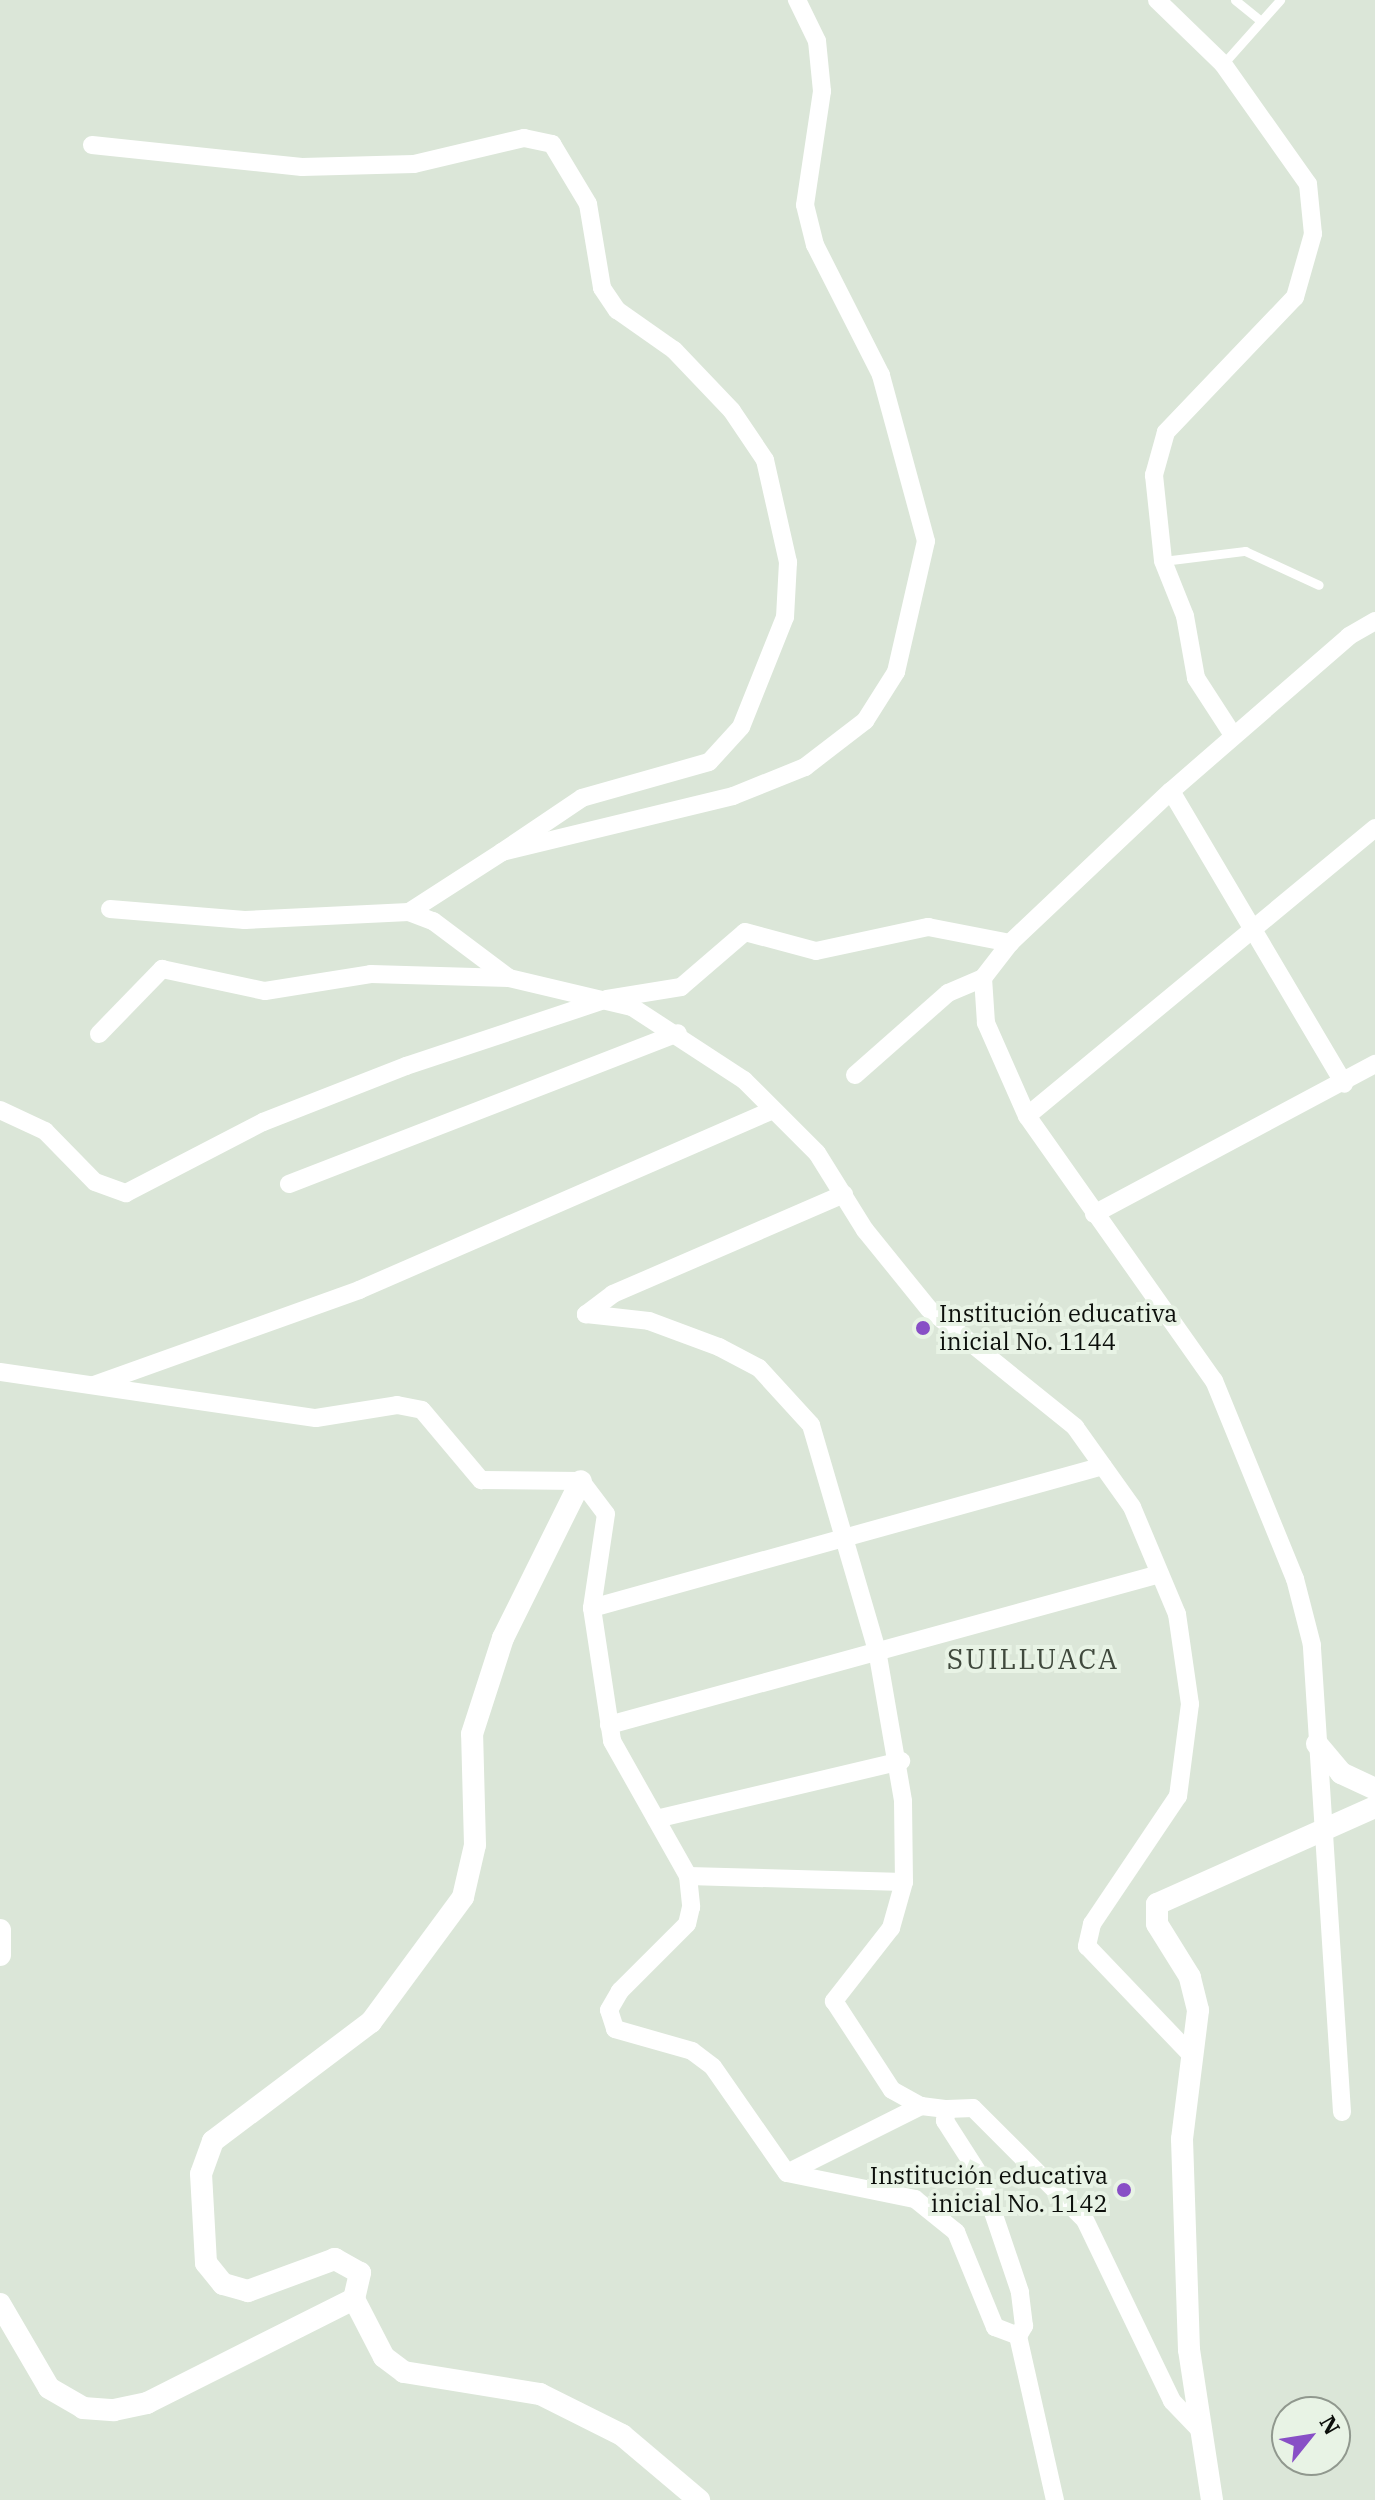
<!DOCTYPE html>
<meta charset="utf-8">
<style>
body{margin:0}
#map{position:relative;width:1375px;height:2500px;overflow:hidden;background:#dbe6d8;font-family:"IBM Plex Serif",serif}
div>[style]{position:absolute}
.service>*{height:9px;margin:-4.5px;padding:0 4.5px;transform-origin:4.5px;border-radius:4.5px;background:#fff}
.minor>*{height:18px;margin:-9px;padding:0 9px;transform-origin:9px;border-radius:9px;background:#fff}
.tertiary>*{height:22px;margin:-11px;padding:0 11px;transform-origin:11px;border-radius:11px;background:#fff}
.dots>*{width:22px;height:22px;translate:-50% -50%;box-sizing:border-box;border:4px solid #e8f3e5;border-radius:50%}
span{translate:-50% -50%;white-space:nowrap;text-align:center;line-height:1.15;-webkit-text-stroke:8px #e8f3e5;paint-order:stroke}
.poi-label{font-size:24px;color:#0c0f0b}
.left{translate:0 -50%;text-align:left}
.right{translate:-100% -50%;text-align:right}
.quarter-label{font-size:28px;color:#40493d;letter-spacing:2px}
.north{position:absolute;left:1271px;top:2396px;width:80px;height:80px;box-sizing:border-box;background:#e8f3e5;border:2px solid #90988e;border-radius:50%;rotate:60deg;font-size:22px;font-weight:700;line-height:32px;text-align:center;color:#0c0f0b}
.north::after{content:'';display:block;margin:auto;width:28px;height:36px;background:#884fc6;clip-path:polygon(50% 0,100% 100%,50% 72%,0 100%)}
</style>
<div id="map">
<div class="service">
<div style="left:1235px;top:0;width:33px;rotate:39deg"></div>
<div style="left:1223px;top:64px;width:86px;rotate:-48.3deg"></div>
<div style="left:1163px;top:561px;width:83px;rotate:-7deg"></div>
<div style="left:1245px;top:551px;width:81px;rotate:24.7deg"></div>
</div>
<div class="minor">
<div style="left:1157px;top:0;width:92px;rotate:44.1deg"></div>
<div style="left:1223px;top:64px;width:147px;rotate:54.7deg"></div>
<div style="left:1308px;top:184px;width:50px;rotate:84.3deg"></div>
<div style="left:1313px;top:234px;width:66px;rotate:105.9deg"></div>
<div style="left:1295px;top:297px;width:187px;rotate:133.7deg"></div>
<div style="left:1166px;top:432px;width:45px;rotate:105.6deg"></div>
<div style="left:1154px;top:475px;width:86px;rotate:84deg"></div>
<div style="left:1163px;top:561px;width:59px;rotate:68.2deg"></div>
<div style="left:1185px;top:616px;width:63px;rotate:79.9deg"></div>
<div style="left:1196px;top:678px;width:68px;rotate:57deg"></div>
<div style="left:92px;top:145px;width:211px;rotate:6deg"></div>
<div style="left:302px;top:167px;width:112px;rotate:-1.5deg"></div>
<div style="left:414px;top:164px;width:113px;rotate:-13.3deg"></div>
<div style="left:524px;top:138px;width:29px;rotate:12deg"></div>
<div style="left:552px;top:144px;width:70px;rotate:59deg"></div>
<div style="left:588px;top:204px;width:85px;rotate:80.5deg"></div>
<div style="left:602px;top:288px;width:27px;rotate:56deg"></div>
<div style="left:617px;top:310px;width:70px;rotate:35.1deg"></div>
<div style="left:674px;top:350px;width:84px;rotate:46.4deg"></div>
<div style="left:732px;top:411px;width:59px;rotate:56deg"></div>
<div style="left:765px;top:460px;width:105px;rotate:77.3deg"></div>
<div style="left:788px;top:562px;width:55px;rotate:93.1deg"></div>
<div style="left:785px;top:617px;width:118px;rotate:111.8deg"></div>
<div style="left:741px;top:727px;width:47px;rotate:132.4deg"></div>
<div style="left:709px;top:762px;width:132px;rotate:164.2deg"></div>
<div style="left:582px;top:798px;width:97px;rotate:146deg"></div>
<div style="left:1171px;top:791px;width:340px;rotate:59.4deg"></div>
<div style="left:110px;top:909px;width:135px;rotate:4.7deg"></div>
<div style="left:245px;top:920px;width:164px;rotate:-2.8deg"></div>
<div style="left:409px;top:912px;width:26px;rotate:21deg"></div>
<div style="left:433px;top:921px;width:95px;rotate:36.9deg"></div>
<div style="left:409px;top:912px;width:111px;rotate:-32.8deg"></div>
<div style="left:502px;top:852px;width:238px;rotate:-13.6deg"></div>
<div style="left:733px;top:796px;width:78px;rotate:-21.9deg"></div>
<div style="left:805px;top:767px;width:76px;rotate:-37.5deg"></div>
<div style="left:865px;top:721px;width:58px;rotate:-57.7deg"></div>
<div style="left:896px;top:672px;width:134px;rotate:-77.1deg"></div>
<div style="left:926px;top:541px;width:172px;rotate:-105.2deg"></div>
<div style="left:881px;top:375px;width:146px;rotate:-116.9deg"></div>
<div style="left:815px;top:245px;width:41px;rotate:-104deg"></div>
<div style="left:805px;top:205px;width:115px;rotate:-81.5deg"></div>
<div style="left:822px;top:91px;width:50px;rotate:-95.7deg"></div>
<div style="left:817px;top:41px;width:46px;rotate:-116deg"></div>
<div style="left:99px;top:1034px;width:91px;rotate:-45.9deg"></div>
<div style="left:162px;top:969px;width:105px;rotate:12.1deg"></div>
<div style="left:265px;top:991px;width:107px;rotate:-9.1deg"></div>
<div style="left:371px;top:974px;width:138px;rotate:1.7deg"></div>
<div style="left:509px;top:978px;width:126px;rotate:13.3deg"></div>
<div style="left:632px;top:1007px;width:134px;rotate:33.1deg"></div>
<div style="left:744px;top:1080px;width:103px;rotate:45deg"></div>
<div style="left:817px;top:1153px;width:91px;rotate:58.1deg"></div>
<div style="left:865px;top:1230px;width:102px;rotate:51deg"></div>
<div style="left:929px;top:1309px;width:188px;rotate:38.9deg"></div>
<div style="left:1075px;top:1427px;width:98px;rotate:54.5deg"></div>
<div style="left:1132px;top:1507px;width:116px;rotate:67.2deg"></div>
<div style="left:1177px;top:1614px;width:91px;rotate:81.8deg"></div>
<div style="left:1190px;top:1704px;width:93px;rotate:97.4deg"></div>
<div style="left:1178px;top:1796px;width:154px;rotate:123.9deg"></div>
<div style="left:1092px;top:1924px;width:23px;rotate:103deg"></div>
<div style="left:1087px;top:1946px;width:152px;rotate:46.3deg"></div>
<div style="left:855px;top:1075px;width:124px;rotate:-41.4deg"></div>
<div style="left:948px;top:993px;width:38px;rotate:-23deg"></div>
<div style="left:0;top:1110px;width:50px;rotate:25deg"></div>
<div style="left:45px;top:1131px;width:71px;rotate:45.6deg"></div>
<div style="left:95px;top:1182px;width:33px;rotate:20deg"></div>
<div style="left:126px;top:1193px;width:154px;rotate:-27.4deg"></div>
<div style="left:263px;top:1122px;width:154px;rotate:-21.4deg"></div>
<div style="left:406px;top:1066px;width:212px;rotate:-18.4deg"></div>
<div style="left:607px;top:999px;width:75px;rotate:-9.2deg"></div>
<div style="left:681px;top:987px;width:84px;rotate:-40.7deg"></div>
<div style="left:745px;top:932px;width:73px;rotate:15deg"></div>
<div style="left:816px;top:951px;width:115px;rotate:-12.1deg"></div>
<div style="left:928px;top:927px;width:84px;rotate:11deg"></div>
<div style="left:1027px;top:1116px;width:452px;rotate:-39.6deg"></div>
<div style="left:289px;top:1184px;width:417px;rotate:-21.2deg"></div>
<div style="left:844px;top:1194px;width:252px;rotate:156.6deg"></div>
<div style="left:613px;top:1294px;width:34px;rotate:143deg"></div>
<div style="left:586px;top:1314px;width:63px;rotate:6.3deg"></div>
<div style="left:649px;top:1321px;width:75px;rotate:20.4deg"></div>
<div style="left:719px;top:1347px;width:45px;rotate:27.7deg"></div>
<div style="left:759px;top:1368px;width:77px;rotate:47.6deg"></div>
<div style="left:811px;top:1425px;width:234px;rotate:73.7deg"></div>
<div style="left:877px;top:1650px;width:153px;rotate:80.2deg"></div>
<div style="left:903px;top:1801px;width:81px;rotate:89.3deg"></div>
<div style="left:904px;top:1882px;width:48px;rotate:105.8deg"></div>
<div style="left:891px;top:1928px;width:93px;rotate:128deg"></div>
<div style="left:834px;top:2001px;width:106px;rotate:56.9deg"></div>
<div style="left:892px;top:2090px;width:33px;rotate:29deg"></div>
<div style="left:921px;top:2106px;width:26px;rotate:7deg"></div>
<div style="left:1094px;top:1214px;width:319px;rotate:-28.1deg"></div>
<div style="left:0;top:1372px;width:319px;rotate:8.3deg"></div>
<div style="left:316px;top:1418px;width:82px;rotate:-9.1deg"></div>
<div style="left:397px;top:1405px;width:25px;rotate:11deg"></div>
<div style="left:422px;top:1410px;width:92px;rotate:49.9deg"></div>
<div style="left:481px;top:1480px;width:100px;rotate:0.6deg"></div>
<div style="left:581px;top:1481px;width:41px;rotate:52.9deg"></div>
<div style="left:606px;top:1514px;width:95px;rotate:98.5deg"></div>
<div style="left:592px;top:1608px;width:134px;rotate:81.4deg"></div>
<div style="left:612px;top:1741px;width:155px;rotate:60.6deg"></div>
<div style="left:688px;top:1876px;width:31px;rotate:84deg"></div>
<div style="left:691px;top:1907px;width:17px;rotate:103deg"></div>
<div style="left:687px;top:1924px;width:95px;rotate:135deg"></div>
<div style="left:620px;top:1991px;width:22px;rotate:120deg"></div>
<div style="left:609px;top:2010px;width:20px;rotate:72deg"></div>
<div style="left:615px;top:2029px;width:80px;rotate:15.9deg"></div>
<div style="left:692px;top:2051px;width:26px;rotate:37deg"></div>
<div style="left:713px;top:2067px;width:129px;rotate:55.1deg"></div>
<div style="left:787px;top:2173px;width:131px;rotate:11.5deg"></div>
<div style="left:915px;top:2199px;width:53px;rotate:38.8deg"></div>
<div style="left:956px;top:2232px;width:103px;rotate:67.7deg"></div>
<div style="left:995px;top:2327px;width:25px;rotate:21deg"></div>
<div style="left:1018px;top:2336px;width:12px;rotate:-59deg"></div>
<div style="left:1024px;top:2326px;width:34px;rotate:-97deg"></div>
<div style="left:1020px;top:2292px;width:121px;rotate:-108.7deg"></div>
<div style="left:981px;top:2177px;width:67px;rotate:-122.7deg"></div>
<div style="left:945px;top:2121px;width:12px;rotate:-81deg"></div>
<div style="left:947px;top:2109px;width:26px;rotate:-2deg"></div>
<div style="left:973px;top:2108px;width:158px;rotate:45deg"></div>
<div style="left:1085px;top:2220px;width:201px;rotate:64.3deg"></div>
<div style="left:1172px;top:2401px;width:36px;rotate:46deg"></div>
<div style="left:94px;top:1385px;width:282px;rotate:-19.7deg"></div>
<div style="left:359px;top:1290px;width:451px;rotate:-23.5deg"></div>
<div style="left:592px;top:1608px;width:530px;rotate:-15.53deg"></div>
<div style="left:609px;top:1725px;width:571px;rotate:-15.33deg"></div>
<div style="left:656px;top:1819px;width:252px;rotate:-13.3deg"></div>
<div style="left:688px;top:1876px;width:216px;rotate:1.6deg"></div>
<div style="left:1342px;top:2112px;width:468px;rotate:-93.7deg"></div>
<div style="left:1312px;top:1645px;width:68px;rotate:-104.4deg"></div>
<div style="left:1295px;top:1579px;width:214px;rotate:-112.2deg"></div>
<div style="left:1214px;top:1381px;width:324px;rotate:-125.2deg"></div>
<div style="left:1027px;top:1116px;width:102px;rotate:-113.8deg"></div>
<div style="left:986px;top:1023px;width:45px;rotate:-93.8deg"></div>
<div style="left:983px;top:978px;width:44px;rotate:-52.4deg"></div>
<div style="left:1010px;top:943px;width:221px;rotate:-43.4deg"></div>
<div style="left:1171px;top:791px;width:236px;rotate:-41deg"></div>
<div style="left:1349px;top:636px;width:30px;rotate:-30deg"></div>
<div style="left:787px;top:2173px;width:150px;rotate:-26.6deg"></div>
<div style="left:1018px;top:2336px;width:168px;rotate:77.3deg"></div>
</div>
<div class="tertiary">
<div style="left:1317px;top:1744px;width:38px;rotate:50deg"></div>
<div style="left:1341px;top:1773px;width:38px;rotate:25deg"></div>
<div style="left:0;top:1930px;width:25px;rotate:90deg"></div>
<div style="left:354px;top:2299px;width:65px;rotate:62.7deg"></div>
<div style="left:384px;top:2357px;width:25px;rotate:37deg"></div>
<div style="left:404px;top:2372px;width:138px;rotate:9.2deg"></div>
<div style="left:540px;top:2394px;width:92px;rotate:26.6deg"></div>
<div style="left:622px;top:2435px;width:101px;rotate:40.2deg"></div>
<div style="left:0;top:2304px;width:97px;rotate:59.7deg"></div>
<div style="left:49px;top:2388px;width:39px;rotate:30deg"></div>
<div style="left:83px;top:2408px;width:31px;rotate:4deg"></div>
<div style="left:114px;top:2410px;width:34px;rotate:-12deg"></div>
<div style="left:147px;top:2403px;width:232px;rotate:-26.7deg"></div>
<div style="left:354px;top:2299px;width:27px;rotate:-77deg"></div>
<div style="left:360px;top:2273px;width:29px;rotate:-151deg"></div>
<div style="left:335px;top:2259px;width:93px;rotate:159.8deg"></div>
<div style="left:248px;top:2291px;width:26px;rotate:-164deg"></div>
<div style="left:223px;top:2284px;width:27px;rotate:-129deg"></div>
<div style="left:206px;top:2263px;width:89px;rotate:-93.2deg"></div>
<div style="left:201px;top:2174px;width:35px;rotate:-70deg"></div>
<div style="left:213px;top:2141px;width:198px;rotate:-37deg"></div>
<div style="left:371px;top:2022px;width:155px;rotate:-53.6deg"></div>
<div style="left:463px;top:1897px;width:53px;rotate:-77deg"></div>
<div style="left:475px;top:1845px;width:111px;rotate:-91.5deg"></div>
<div style="left:472px;top:1734px;width:101px;rotate:-72.1deg"></div>
<div style="left:503px;top:1638px;width:175px;rotate:-63.6deg"></div>
<div style="left:1212px;top:2500px;width:152px;rotate:-98.7deg"></div>
<div style="left:1189px;top:2350px;width:211px;rotate:-91.9deg"></div>
<div style="left:1182px;top:2139px;width:130px;rotate:-82.9deg"></div>
<div style="left:1198px;top:2010px;width:34px;rotate:-104deg"></div>
<div style="left:1190px;top:1977px;width:62px;rotate:-121.9deg"></div>
<div style="left:1157px;top:1924px;width:20px;rotate:-90deg"></div>
<div style="left:1157px;top:1904px;width:239px;rotate:-24deg"></div>
</div>
<div class="dots">
<div style="left:923px;top:1328px;background:#884fc6"></div>
<div style="left:1124px;top:2190px;background:#884fc6"></div>
</div>
<div class="poi-label">
<span class="left" style="left:939px;top:1328px">Institución educativa<br>inicial No. 1144</span>
<span class="right" style="left:1108px;top:2190px">Institución educativa<br>inicial No. 1142</span>
</div>
<div class="quarter-label">
<span style="left:1033px;top:1659px">SUILLUACA</span>
</div>
<div class="north">N</div>
</div>
